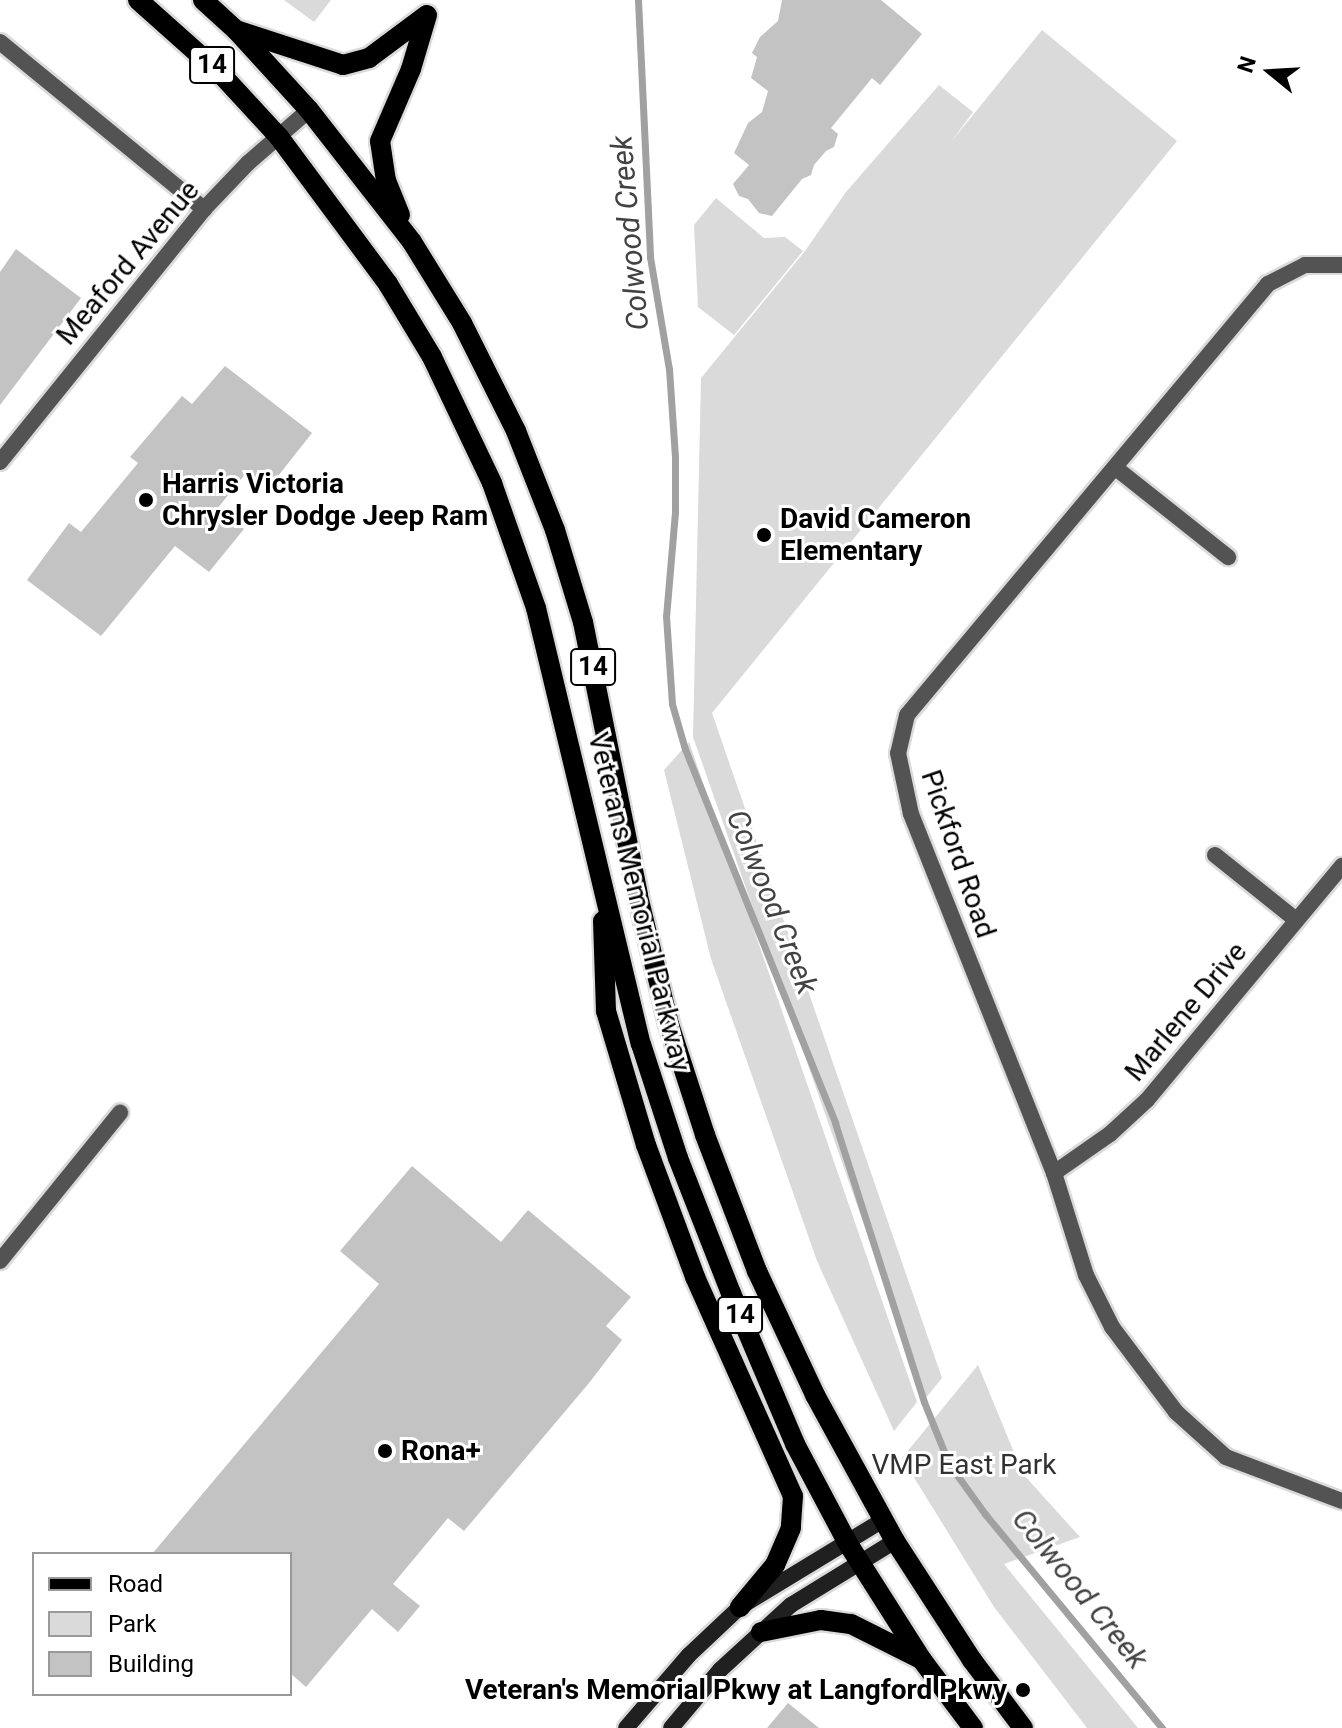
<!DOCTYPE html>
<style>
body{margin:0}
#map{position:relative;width:1342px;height:1728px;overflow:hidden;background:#fff;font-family:Roboto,sans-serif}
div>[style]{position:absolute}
.green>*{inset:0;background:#dadada}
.stream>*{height:7px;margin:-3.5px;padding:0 3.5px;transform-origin:3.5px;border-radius:3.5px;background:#a1a1a1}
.building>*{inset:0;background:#c3c3c3}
.roads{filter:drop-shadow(2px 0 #dbdbdb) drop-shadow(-2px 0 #dbdbdb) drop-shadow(0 2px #dbdbdb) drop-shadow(0 -2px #dbdbdb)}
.minor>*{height:16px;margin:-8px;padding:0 8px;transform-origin:8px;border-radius:8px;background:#535353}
.tertiary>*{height:16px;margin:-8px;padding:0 8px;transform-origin:8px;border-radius:8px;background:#535353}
.secondary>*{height:16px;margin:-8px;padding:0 8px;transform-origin:8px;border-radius:8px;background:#202020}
.primary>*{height:20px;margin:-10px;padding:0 10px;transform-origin:10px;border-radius:10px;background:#000}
.dots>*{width:22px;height:22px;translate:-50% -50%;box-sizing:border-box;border:4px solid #fff;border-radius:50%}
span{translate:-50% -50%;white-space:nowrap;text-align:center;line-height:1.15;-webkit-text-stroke:6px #fff;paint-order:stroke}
.shield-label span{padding:2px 6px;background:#fff;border:2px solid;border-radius:6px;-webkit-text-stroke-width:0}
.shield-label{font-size:26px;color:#000;font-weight:700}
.street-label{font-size:28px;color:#000}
.poi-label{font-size:28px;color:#000;font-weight:700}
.left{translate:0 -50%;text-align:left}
.right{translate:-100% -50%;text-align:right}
.park-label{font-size:28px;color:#313131}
.water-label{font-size:30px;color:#424242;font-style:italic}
.legend{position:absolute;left:32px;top:1552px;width:260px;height:144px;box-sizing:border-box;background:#fff;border:2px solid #999;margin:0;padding:10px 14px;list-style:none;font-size:24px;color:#000}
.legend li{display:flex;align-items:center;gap:16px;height:40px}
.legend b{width:40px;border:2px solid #999}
.north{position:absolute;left:1230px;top:32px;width:80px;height:80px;-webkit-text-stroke:6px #fff;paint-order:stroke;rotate:288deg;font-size:22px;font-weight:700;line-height:32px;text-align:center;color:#000}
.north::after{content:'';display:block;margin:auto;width:28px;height:36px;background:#000;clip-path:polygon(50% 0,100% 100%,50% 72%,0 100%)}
</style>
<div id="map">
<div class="green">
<div style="clip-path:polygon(284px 0,331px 0,314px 22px)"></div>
<div style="clip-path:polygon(1042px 30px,1177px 141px,712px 713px,942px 1378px,925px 1399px,693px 737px,701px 378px,805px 251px,846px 192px,939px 85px,973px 112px,951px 142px)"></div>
<div style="clip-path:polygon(716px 198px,764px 238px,785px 237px,803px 251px,734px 335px,698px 307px,694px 225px)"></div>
<div style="clip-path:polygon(689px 742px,917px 1402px,894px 1431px,817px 1261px,711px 959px,664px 770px)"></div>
<div style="clip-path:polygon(978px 1365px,1023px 1474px,1080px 1537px,1004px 1564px,1138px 1728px,1087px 1728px,994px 1607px,902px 1458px)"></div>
</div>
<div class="stream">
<div style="left:638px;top:0;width:257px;rotate:87.3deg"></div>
<div style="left:650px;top:257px;width:114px;rotate:80.4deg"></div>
<div style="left:669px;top:369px;width:88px;rotate:86.1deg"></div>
<div style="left:675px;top:457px;width:55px;rotate:90deg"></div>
<div style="left:675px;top:512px;width:104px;rotate:94.9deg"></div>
<div style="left:666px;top:616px;width:88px;rotate:86.1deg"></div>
<div style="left:672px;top:704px;width:47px;rotate:73.9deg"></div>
<div style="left:685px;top:749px;width:403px;rotate:68.1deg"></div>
<div style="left:835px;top:1123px;width:293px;rotate:72.3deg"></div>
<div style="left:924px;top:1402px;width:67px;rotate:68deg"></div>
<div style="left:949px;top:1464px;width:62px;rotate:54.2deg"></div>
<div style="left:985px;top:1514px;width:278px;rotate:50.4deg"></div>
</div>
<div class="building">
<div style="clip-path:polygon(782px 0,881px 0,922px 34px,880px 85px,872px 78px,831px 128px,838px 134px,834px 147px,826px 151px,814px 165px,811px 175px,802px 179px,772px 216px,759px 213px,748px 199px,739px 196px,733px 184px,749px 165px,734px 153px,748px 123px,762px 112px,768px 91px,751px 78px,757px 57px,752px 53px,760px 37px,778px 21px)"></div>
<div style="clip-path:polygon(16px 249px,81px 298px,0 405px,0 272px)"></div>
<div style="clip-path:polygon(225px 366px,312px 433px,267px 490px,246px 473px,217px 509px,244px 529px,209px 572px,175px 546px,101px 636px,27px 580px,69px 523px,81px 532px,138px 463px,130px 457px,182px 396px,192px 404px)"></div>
<div style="clip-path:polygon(412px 1166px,501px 1242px,528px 1210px,631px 1297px,606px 1326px,622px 1340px,589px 1383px,464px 1531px,448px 1518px,393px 1584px,420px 1606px,398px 1632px,372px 1609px,306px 1687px,290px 1673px,290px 1554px,152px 1554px,379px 1284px,340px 1251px)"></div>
<div style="clip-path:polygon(788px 1703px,819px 1728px,767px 1728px)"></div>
</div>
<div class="roads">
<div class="minor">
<div style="left:0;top:42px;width:264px;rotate:39.3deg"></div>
<div style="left:1342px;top:265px;width:37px;rotate:180deg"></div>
<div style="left:1305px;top:265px;width:42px;rotate:152.8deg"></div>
<div style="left:1268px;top:284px;width:562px;rotate:129.95deg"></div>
<div style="left:907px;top:715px;width:39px;rotate:103deg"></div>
<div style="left:898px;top:753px;width:62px;rotate:78deg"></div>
<div style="left:911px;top:814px;width:386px;rotate:68.3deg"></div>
<div style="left:1054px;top:1173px;width:107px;rotate:72.6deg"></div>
<div style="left:1086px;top:1275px;width:58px;rotate:63.4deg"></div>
<div style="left:1112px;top:1327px;width:106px;rotate:53deg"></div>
<div style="left:1176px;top:1412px;width:67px;rotate:42deg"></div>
<div style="left:1226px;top:1457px;width:124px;rotate:20.8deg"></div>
<div style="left:1117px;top:469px;width:142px;rotate:38.4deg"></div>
<div style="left:1215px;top:855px;width:104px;rotate:38.7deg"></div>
<div style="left:1054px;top:1173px;width:68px;rotate:-34.9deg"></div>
<div style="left:1110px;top:1134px;width:50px;rotate:-42.6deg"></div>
<div style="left:1147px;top:1100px;width:305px;rotate:-50.2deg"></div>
<div style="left:0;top:1261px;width:191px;rotate:-51deg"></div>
</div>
<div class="tertiary">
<div style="left:0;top:462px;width:325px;rotate:-51.1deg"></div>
<div style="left:204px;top:209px;width:64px;rotate:-46.3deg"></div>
<div style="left:248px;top:163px;width:81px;rotate:-41deg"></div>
</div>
<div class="secondary">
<div style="left:626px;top:1728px;width:96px;rotate:-49.2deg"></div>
<div style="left:689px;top:1655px;width:70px;rotate:-43.3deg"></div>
<div style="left:740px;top:1607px;width:167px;rotate:-31.3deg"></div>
<div style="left:671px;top:1728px;width:76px;rotate:-49.8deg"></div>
<div style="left:720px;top:1670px;width:96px;rotate:-42.5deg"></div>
<div style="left:791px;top:1605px;width:122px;rotate:-31.6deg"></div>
</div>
<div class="primary">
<div style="left:138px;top:0;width:110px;rotate:41.7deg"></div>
<div style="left:220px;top:73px;width:87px;rotate:47.3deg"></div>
<div style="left:279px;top:137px;width:183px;rotate:53.4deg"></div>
<div style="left:388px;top:284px;width:85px;rotate:58.9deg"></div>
<div style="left:432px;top:357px;width:140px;rotate:64.5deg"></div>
<div style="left:492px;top:483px;width:133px;rotate:70.6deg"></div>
<div style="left:536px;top:608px;width:448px;rotate:76.5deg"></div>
<div style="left:641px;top:1044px;width:120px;rotate:72deg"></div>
<div style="left:678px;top:1158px;width:145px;rotate:68.6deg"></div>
<div style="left:731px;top:1293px;width:164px;rotate:67deg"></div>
<div style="left:795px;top:1444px;width:111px;rotate:62deg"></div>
<div style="left:847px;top:1542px;width:140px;rotate:57.6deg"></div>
<div style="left:922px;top:1660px;width:85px;rotate:53.1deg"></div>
<div style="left:203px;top:0;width:45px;rotate:42.3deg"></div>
<div style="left:236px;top:30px;width:108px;rotate:47.6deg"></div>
<div style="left:309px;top:110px;width:167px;rotate:52deg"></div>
<div style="left:412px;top:242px;width:95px;rotate:58.3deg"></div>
<div style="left:462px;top:323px;width:121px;rotate:63.4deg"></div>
<div style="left:516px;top:431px;width:106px;rotate:68.5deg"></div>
<div style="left:555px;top:530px;width:96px;rotate:73.1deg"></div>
<div style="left:583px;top:622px;width:279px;rotate:78.6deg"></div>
<div style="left:638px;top:896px;width:132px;rotate:76.4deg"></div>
<div style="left:669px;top:1024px;width:117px;rotate:72deg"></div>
<div style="left:705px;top:1135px;width:146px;rotate:69.1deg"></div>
<div style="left:757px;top:1271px;width:137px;rotate:64.9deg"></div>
<div style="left:815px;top:1395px;width:166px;rotate:61.3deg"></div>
<div style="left:895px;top:1541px;width:142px;rotate:57.1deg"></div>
<div style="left:972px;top:1660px;width:85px;rotate:53.1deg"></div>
<div style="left:239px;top:31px;width:109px;rotate:18.1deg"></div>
<div style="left:343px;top:65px;width:27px;rotate:-15deg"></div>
<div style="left:369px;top:58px;width:72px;rotate:-36.6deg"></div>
<div style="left:400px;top:215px;width:37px;rotate:-112deg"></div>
<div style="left:386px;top:181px;width:40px;rotate:-98.5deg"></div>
<div style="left:380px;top:141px;width:78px;rotate:-66.7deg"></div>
<div style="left:411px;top:69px;width:56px;rotate:-73.5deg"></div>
<div style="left:603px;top:921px;width:90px;rotate:88.1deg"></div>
<div style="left:606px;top:1011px;width:140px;rotate:73.4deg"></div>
<div style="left:646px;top:1145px;width:141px;rotate:69.6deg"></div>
<div style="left:695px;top:1277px;width:240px;rotate:65.9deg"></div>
<div style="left:793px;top:1496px;width:32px;rotate:94deg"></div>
<div style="left:791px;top:1528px;width:40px;rotate:113.4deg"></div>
<div style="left:775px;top:1565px;width:55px;rotate:129.8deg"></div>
<div style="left:761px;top:1632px;width:61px;rotate:-11.3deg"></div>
<div style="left:821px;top:1620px;width:30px;rotate:8deg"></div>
<div style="left:851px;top:1624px;width:76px;rotate:26.6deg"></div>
</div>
</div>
<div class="dots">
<div style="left:146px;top:500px;background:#000"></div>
<div style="left:764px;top:535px;background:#000"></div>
<div style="left:385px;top:1451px;background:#000"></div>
<div style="left:1023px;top:1690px;background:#000"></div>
</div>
<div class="shield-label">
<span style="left:212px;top:65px">14</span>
<span style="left:593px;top:667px">14</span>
<span style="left:740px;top:1315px">14</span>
</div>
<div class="street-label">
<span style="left:128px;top:263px;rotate:-50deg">Meaford Avenue</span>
<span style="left:958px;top:854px;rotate:71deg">Pickford Road</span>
<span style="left:639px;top:902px;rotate:76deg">Veterans Memorial Parkway</span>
<span style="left:1186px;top:1012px;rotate:-50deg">Marlene Drive</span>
</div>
<div class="poi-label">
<span class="left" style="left:162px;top:500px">Harris Victoria<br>Chrysler Dodge Jeep Ram</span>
<span class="left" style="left:780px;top:535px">David Cameron<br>Elementary</span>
<span class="left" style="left:401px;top:1451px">Rona+</span>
<span class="right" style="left:1007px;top:1690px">Veteran's Memorial Pkwy at Langford Pkwy</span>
</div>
<div class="park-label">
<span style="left:964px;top:1465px">VMP East Park</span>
</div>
<div class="water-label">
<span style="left:630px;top:233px;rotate:-95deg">Colwood Creek</span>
<span style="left:772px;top:902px;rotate:68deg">Colwood Creek</span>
<span style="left:1080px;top:1589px;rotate:51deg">Colwood Creek</span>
</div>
<ul class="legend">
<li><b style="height:10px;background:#000"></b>Road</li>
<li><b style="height:22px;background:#dadada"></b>Park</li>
<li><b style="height:22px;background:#c3c3c3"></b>Building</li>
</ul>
<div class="north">N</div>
</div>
